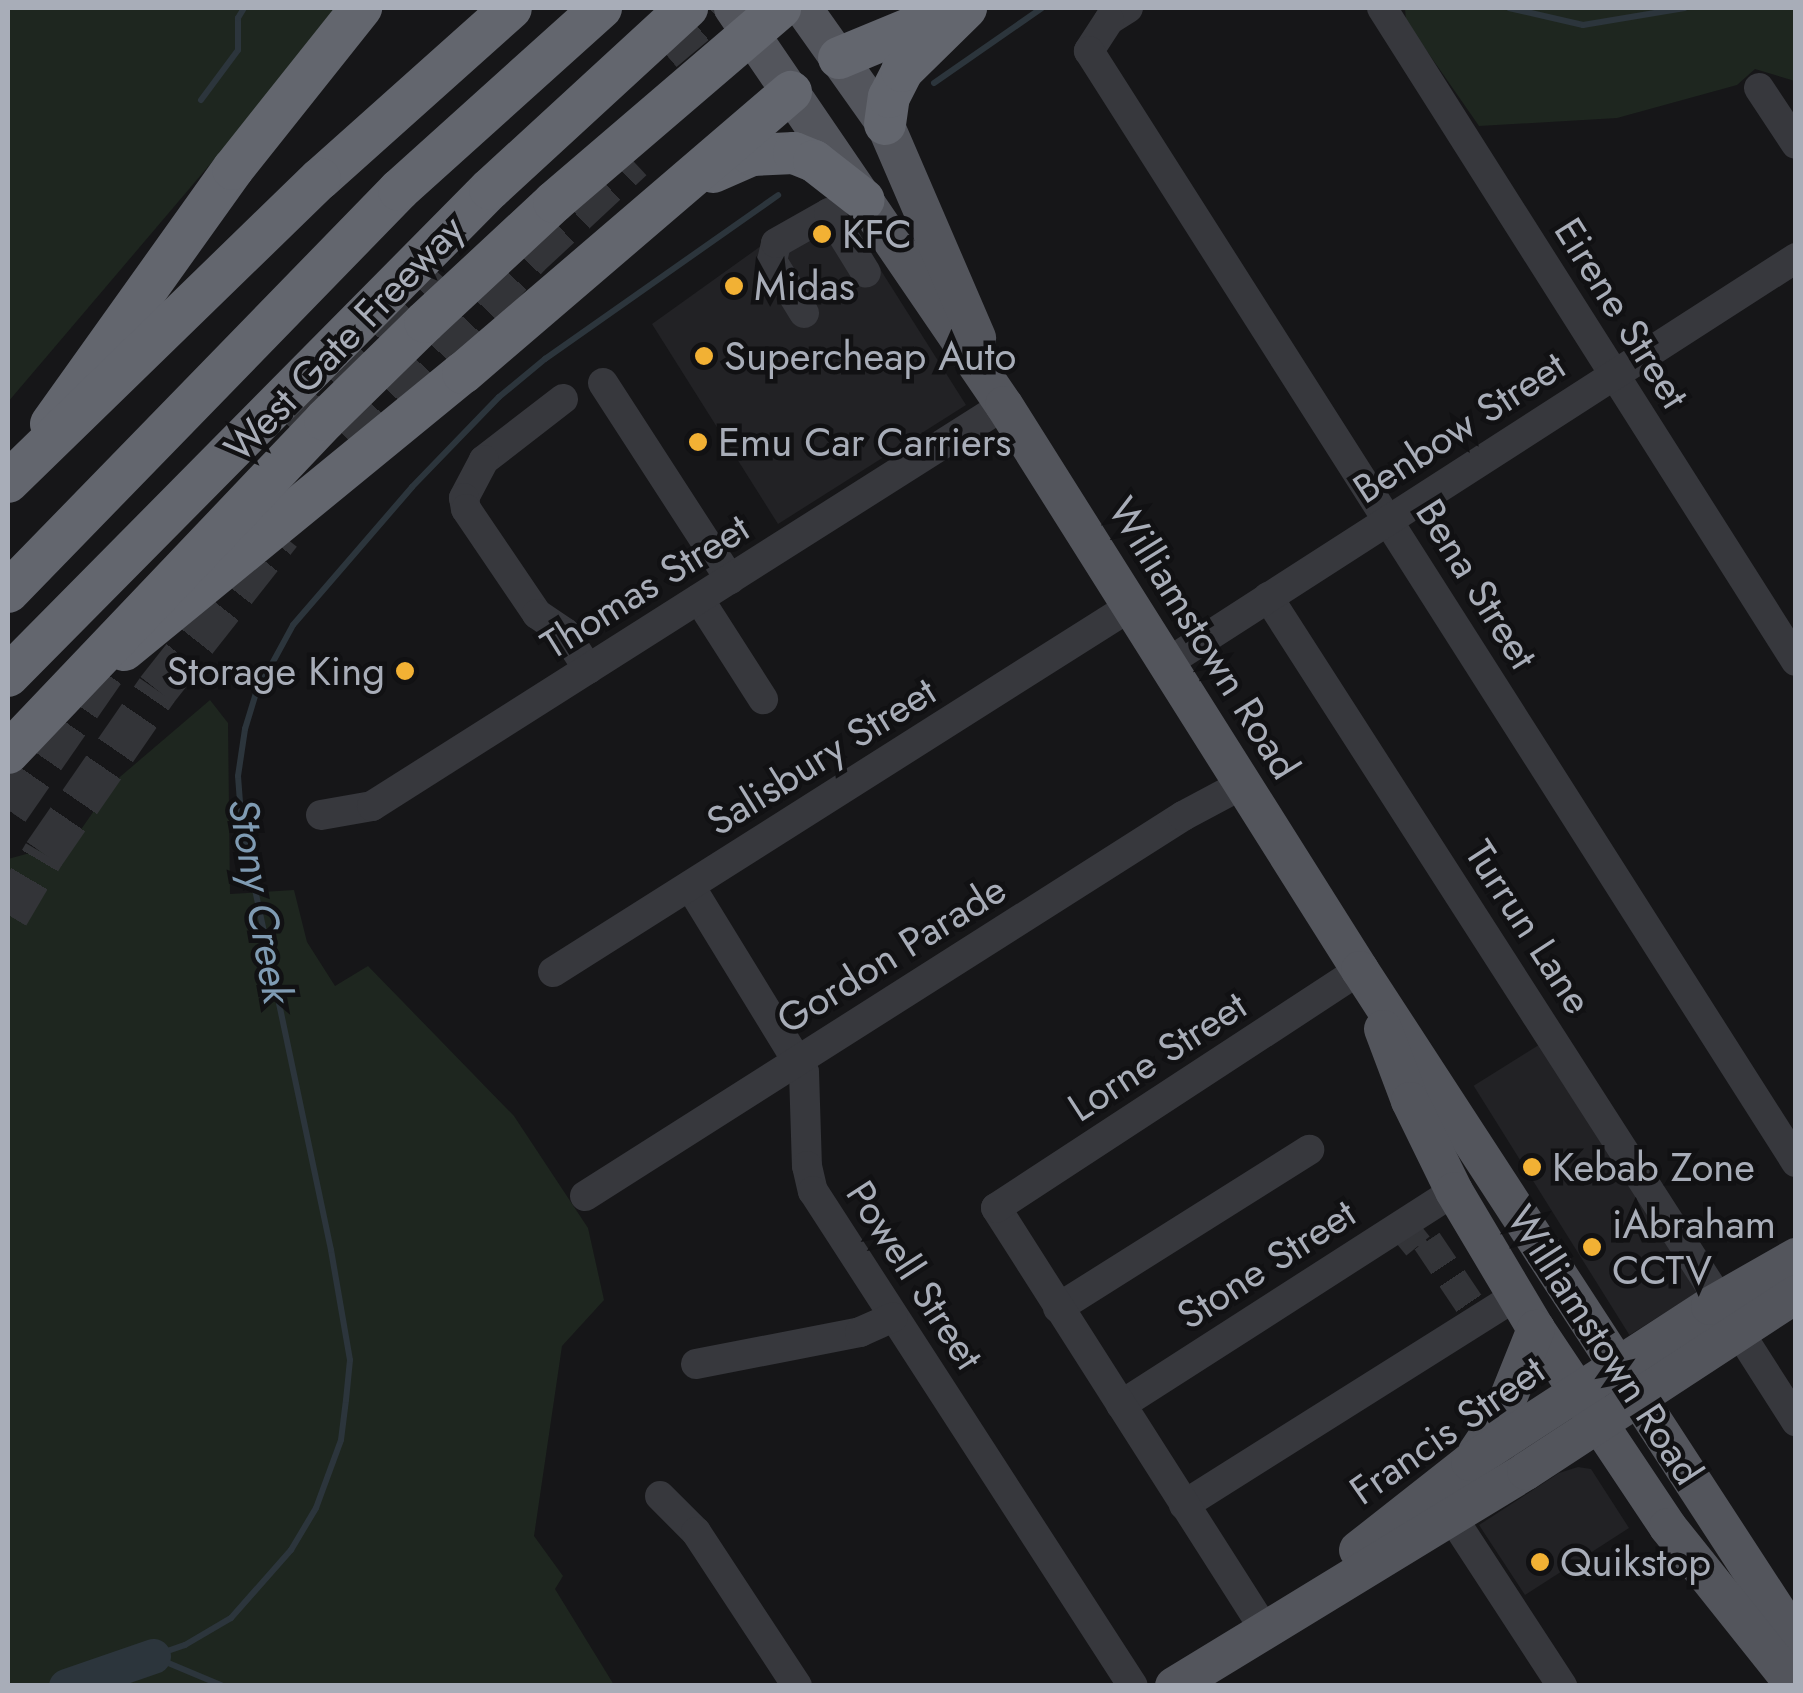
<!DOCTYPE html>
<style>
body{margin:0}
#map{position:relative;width:1803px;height:1693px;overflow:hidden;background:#161618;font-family:Jost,sans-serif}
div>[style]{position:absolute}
.built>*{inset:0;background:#222225;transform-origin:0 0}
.green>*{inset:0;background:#1e261f}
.stream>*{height:6px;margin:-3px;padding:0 3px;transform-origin:3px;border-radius:3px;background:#2c353c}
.river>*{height:35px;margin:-17.5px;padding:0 17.5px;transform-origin:17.5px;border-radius:17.5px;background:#2c353c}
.minor-tunnel>*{height:30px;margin-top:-15px;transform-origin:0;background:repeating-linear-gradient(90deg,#333438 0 30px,transparent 0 45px)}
.highway-tunnel>*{height:42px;margin-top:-21px;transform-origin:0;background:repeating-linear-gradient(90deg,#333438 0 42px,transparent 0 63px)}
.minor>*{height:30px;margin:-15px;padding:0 15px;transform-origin:15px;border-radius:15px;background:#37383d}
.major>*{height:38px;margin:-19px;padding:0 19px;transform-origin:19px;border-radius:19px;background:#53555c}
.highway>*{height:42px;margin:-21px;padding:0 21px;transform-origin:21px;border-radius:21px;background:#63666e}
.highway-bridge>*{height:42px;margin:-21px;padding:0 21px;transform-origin:21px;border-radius:21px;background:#63666e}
.dots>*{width:28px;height:28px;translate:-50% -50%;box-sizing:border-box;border:5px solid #111113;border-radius:50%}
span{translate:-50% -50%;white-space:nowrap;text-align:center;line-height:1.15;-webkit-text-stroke:9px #111113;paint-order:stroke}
.poi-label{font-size:40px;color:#a8adb8}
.left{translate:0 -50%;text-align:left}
.right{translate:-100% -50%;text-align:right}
.street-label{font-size:40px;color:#a8adb8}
.water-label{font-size:42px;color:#7f9bb3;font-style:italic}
.frame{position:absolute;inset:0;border:10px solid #a8adb8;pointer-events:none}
</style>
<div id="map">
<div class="built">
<div style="clip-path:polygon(828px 198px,844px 212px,966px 405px,778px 524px,652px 324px)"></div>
<div style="left:1550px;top:1038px;width:294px;height:90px;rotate:58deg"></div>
<div style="clip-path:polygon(1578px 1467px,1591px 1469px,1629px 1528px,1525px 1595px,1479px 1525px,1559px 1473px)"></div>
</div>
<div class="green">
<div style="clip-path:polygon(8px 8px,343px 8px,8px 402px)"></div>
<div style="clip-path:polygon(1405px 8px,1795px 8px,1795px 81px,1755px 69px,1737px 85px,1617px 118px,1479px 126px,1406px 21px)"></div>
<div style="clip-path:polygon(210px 700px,228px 723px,230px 894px,294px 890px,307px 942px,335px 986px,368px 966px,514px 1116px,588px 1228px,604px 1300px,562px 1346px,534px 1536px,563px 1576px,555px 1589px,614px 1685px,8px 1685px,8px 859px,63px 844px,82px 828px,114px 782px)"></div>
</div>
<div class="stream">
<div style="left:1509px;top:8px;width:76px;rotate:12.9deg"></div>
<div style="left:1583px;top:25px;width:103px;rotate:-9.5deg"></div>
<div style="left:934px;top:83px;width:131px;rotate:-34.8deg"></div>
<div style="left:201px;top:100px;width:62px;rotate:-53.5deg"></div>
<div style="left:238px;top:50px;width:32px;rotate:-90deg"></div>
<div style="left:238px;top:18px;width:12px;rotate:-59deg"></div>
<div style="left:153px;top:1656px;width:34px;rotate:-19deg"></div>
<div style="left:185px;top:1645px;width:53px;rotate:-30.4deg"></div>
<div style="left:231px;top:1618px;width:91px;rotate:-48.6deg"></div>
<div style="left:291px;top:1550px;width:49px;rotate:-59.2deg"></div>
<div style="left:316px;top:1508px;width:72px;rotate:-69.8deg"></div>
<div style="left:341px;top:1440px;width:40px;rotate:-82.9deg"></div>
<div style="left:346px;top:1400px;width:40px;rotate:-84.3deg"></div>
<div style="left:350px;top:1360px;width:112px;rotate:-99.8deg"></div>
<div style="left:331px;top:1250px;width:430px;rotate:-101.9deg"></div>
<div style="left:242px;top:829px;width:53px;rotate:-94.3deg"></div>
<div style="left:238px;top:776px;width:48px;rotate:-81.5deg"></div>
<div style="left:245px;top:729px;width:38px;rotate:-73deg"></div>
<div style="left:256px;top:693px;width:77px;rotate:-61.4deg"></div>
<div style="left:293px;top:625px;width:182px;rotate:-49.2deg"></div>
<div style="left:412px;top:487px;width:125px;rotate:-46deg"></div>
<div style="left:499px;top:397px;width:60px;rotate:-39.6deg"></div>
<div style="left:545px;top:359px;width:285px;rotate:-35.1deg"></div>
<div style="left:154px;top:1657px;width:75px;rotate:22.8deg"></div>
</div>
<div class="river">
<div style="left:66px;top:1686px;width:92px;rotate:-19deg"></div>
</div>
<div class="minor-tunnel">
<div style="left:1401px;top:1225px;width:27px;rotate:51deg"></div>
<div style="left:1418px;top:1246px;width:10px;rotate:-29deg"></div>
<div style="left:1427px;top:1241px;width:95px;rotate:56.1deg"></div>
</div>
<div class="highway-tunnel">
<div style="left:663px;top:51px;width:67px;rotate:-40.1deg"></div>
<div style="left:293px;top:430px;width:214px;rotate:-48deg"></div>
<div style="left:354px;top:445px;width:258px;rotate:-47.2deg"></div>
<div style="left:529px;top:256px;width:141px;rotate:-43deg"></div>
<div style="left:8px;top:810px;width:174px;rotate:-55.3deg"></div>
<div style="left:8px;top:915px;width:71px;rotate:-59.5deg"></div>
<div style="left:44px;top:854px;width:199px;rotate:-55.4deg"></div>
<div style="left:157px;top:690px;width:199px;rotate:-51.7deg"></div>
</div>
<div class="minor">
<div style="left:1128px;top:8px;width:22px;rotate:148deg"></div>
<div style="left:1109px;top:20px;width:37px;rotate:123deg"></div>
<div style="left:1089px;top:51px;width:1317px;rotate:57.53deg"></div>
<div style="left:1382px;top:8px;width:773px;rotate:57.63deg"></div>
<div style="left:1759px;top:88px;width:67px;rotate:56.5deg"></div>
<div style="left:804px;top:313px;width:61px;rotate:-121.6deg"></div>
<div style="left:772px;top:261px;width:18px;rotate:-77deg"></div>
<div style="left:776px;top:243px;width:61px;rotate:-29.5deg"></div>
<div style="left:829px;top:213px;width:70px;rotate:58.3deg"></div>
<div style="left:603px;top:383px;width:234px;rotate:57.1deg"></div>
<div style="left:563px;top:399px;width:100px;rotate:142.3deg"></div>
<div style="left:484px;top:460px;width:43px;rotate:117.8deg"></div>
<div style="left:464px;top:498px;width:11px;rotate:80deg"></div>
<div style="left:466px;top:509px;width:127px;rotate:55.9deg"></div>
<div style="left:537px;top:614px;width:34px;rotate:34deg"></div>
<div style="left:565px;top:633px;width:43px;rotate:57.4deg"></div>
<div style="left:1268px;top:597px;width:837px;rotate:57.3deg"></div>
<div style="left:699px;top:599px;width:119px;rotate:57.4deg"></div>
<div style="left:1167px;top:663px;width:748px;rotate:-32.78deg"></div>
<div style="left:321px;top:815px;width:52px;rotate:-10deg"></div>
<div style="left:372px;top:806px;width:748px;rotate:-32.39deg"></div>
<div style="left:690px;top:886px;width:218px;rotate:58.5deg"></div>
<div style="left:804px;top:1072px;width:94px;rotate:88.2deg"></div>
<div style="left:807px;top:1166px;width:26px;rotate:77deg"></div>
<div style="left:813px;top:1191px;width:589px;rotate:57.12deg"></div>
<div style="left:553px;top:972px;width:684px;rotate:-32.34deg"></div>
<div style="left:585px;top:1196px;width:709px;rotate:-32.43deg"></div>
<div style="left:1183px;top:816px;width:68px;rotate:-28.1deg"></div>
<div style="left:1058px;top:1308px;width:297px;rotate:-32.2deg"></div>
<div style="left:1739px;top:1332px;width:106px;rotate:57.4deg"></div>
<div style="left:696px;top:1364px;width:167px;rotate:-11deg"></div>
<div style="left:860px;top:1332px;width:36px;rotate:-24deg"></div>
<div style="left:1121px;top:1405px;width:396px;rotate:-32.7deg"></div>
<div style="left:660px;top:1496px;width:51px;rotate:45deg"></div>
<div style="left:696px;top:1532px;width:184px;rotate:56.7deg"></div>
<div style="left:1184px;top:1505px;width:392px;rotate:-32.2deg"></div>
<div style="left:1452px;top:1517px;width:202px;rotate:56.9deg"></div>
<div style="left:1263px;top:1627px;width:497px;rotate:-122.5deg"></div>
<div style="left:996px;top:1208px;width:435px;rotate:-33.2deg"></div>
</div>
<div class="major">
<div style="left:733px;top:8px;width:481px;rotate:55.7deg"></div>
<div style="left:1004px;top:405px;width:668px;rotate:57.79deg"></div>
<div style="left:1360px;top:970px;width:799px;rotate:56.95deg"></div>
<div style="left:803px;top:8px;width:142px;rotate:54.7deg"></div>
<div style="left:885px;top:124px;width:233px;rotate:66.7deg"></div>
<div style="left:1383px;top:1029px;width:77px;rotate:69.4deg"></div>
<div style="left:1410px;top:1101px;width:100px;rotate:63.9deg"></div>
<div style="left:1454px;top:1191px;width:161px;rotate:59.3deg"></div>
<div style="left:1536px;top:1329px;width:238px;rotate:56.3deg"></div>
<div style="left:1668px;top:1527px;width:203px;rotate:51.4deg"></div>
<div style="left:1477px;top:1452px;width:43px;rotate:-56.3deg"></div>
<div style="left:1501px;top:1416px;width:94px;rotate:-68.1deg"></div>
<div style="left:1358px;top:1550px;width:142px;rotate:-38.2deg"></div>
<div style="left:1470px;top:1462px;width:286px;rotate:-33deg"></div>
<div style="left:1710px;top:1306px;width:99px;rotate:-29.7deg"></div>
<div style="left:1174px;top:1686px;width:412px;rotate:-31.4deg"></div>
<div style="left:1526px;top:1471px;width:323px;rotate:-33.2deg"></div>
</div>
<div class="highway">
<div style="left:839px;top:58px;width:107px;rotate:-22.5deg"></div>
<div style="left:885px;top:124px;width:27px;rotate:-82deg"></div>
<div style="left:889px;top:97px;width:29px;rotate:-63deg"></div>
<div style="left:902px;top:71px;width:90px;rotate:-44.5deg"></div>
<div style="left:713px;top:172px;width:43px;rotate:-23.6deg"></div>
<div style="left:752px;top:155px;width:42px;rotate:-2.7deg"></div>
<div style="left:794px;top:153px;width:22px;rotate:22deg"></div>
<div style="left:814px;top:161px;width:63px;rotate:38deg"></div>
<div style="left:320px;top:179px;width:256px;rotate:-41.8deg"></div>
<div style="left:51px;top:424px;width:313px;rotate:-54.5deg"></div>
<div style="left:233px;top:169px;width:206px;rotate:-51.5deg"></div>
<div style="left:8px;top:592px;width:561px;rotate:-45.79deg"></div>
<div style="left:399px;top:190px;width:272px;rotate:-42deg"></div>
<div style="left:124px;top:650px;width:438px;rotate:-39.3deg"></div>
<div style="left:463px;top:373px;width:432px;rotate:-40.6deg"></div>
<div style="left:8px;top:676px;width:685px;rotate:-45.3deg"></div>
<div style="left:490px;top:189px;width:268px;rotate:-42.6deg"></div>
</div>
<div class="highway-bridge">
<div style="left:8px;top:482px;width:435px;rotate:-44.2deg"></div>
<div style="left:8px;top:753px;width:460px;rotate:-46.4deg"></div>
<div style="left:325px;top:420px;width:140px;rotate:-44.4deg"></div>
<div style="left:425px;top:322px;width:176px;rotate:-42.9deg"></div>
<div style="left:554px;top:202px;width:298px;rotate:-40.6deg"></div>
</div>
<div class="dots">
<div style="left:822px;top:234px;background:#f2b134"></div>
<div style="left:734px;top:286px;background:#f2b134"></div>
<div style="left:704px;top:356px;background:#f2b134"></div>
<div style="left:698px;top:442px;background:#f2b134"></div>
<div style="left:405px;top:671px;background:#f2b134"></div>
<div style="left:1532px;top:1167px;background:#f2b134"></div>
<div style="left:1592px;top:1247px;background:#f2b134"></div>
<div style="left:1540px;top:1562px;background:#f2b134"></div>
</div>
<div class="poi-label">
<span class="left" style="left:842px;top:234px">KFC</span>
<span class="left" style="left:754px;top:286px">Midas</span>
<span class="left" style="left:724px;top:356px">Supercheap Auto</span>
<span class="left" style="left:718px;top:442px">Emu Car Carriers</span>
<span class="right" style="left:385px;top:671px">Storage King</span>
<span class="left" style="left:1552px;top:1167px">Kebab Zone</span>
<span class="left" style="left:1612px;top:1247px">iAbraham<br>CCTV</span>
<span class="left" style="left:1560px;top:1562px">Quikstop</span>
</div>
<div class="street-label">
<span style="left:1622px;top:313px;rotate:58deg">Eirene Street</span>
<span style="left:344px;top:338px;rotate:-46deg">West Gate Freeway</span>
<span style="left:1459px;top:427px;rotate:-33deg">Benbow Street</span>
<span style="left:1477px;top:584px;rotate:58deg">Bena Street</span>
<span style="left:645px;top:586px;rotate:-32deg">Thomas Street</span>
<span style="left:1204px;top:638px;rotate:58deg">Williamstown Road</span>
<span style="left:821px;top:756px;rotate:-32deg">Salisbury Street</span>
<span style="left:1529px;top:927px;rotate:57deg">Turrun Lane</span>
<span style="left:891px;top:954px;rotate:-32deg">Gordon Parade</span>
<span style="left:1157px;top:1056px;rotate:-33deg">Lorne Street</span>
<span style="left:1266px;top:1264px;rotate:-33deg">Stone Street</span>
<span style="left:915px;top:1275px;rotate:57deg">Powell Street</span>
<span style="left:1605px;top:1345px;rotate:57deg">Williamstown Road</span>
<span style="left:1447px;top:1430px;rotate:-35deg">Francis Street</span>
</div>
<div class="water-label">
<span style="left:260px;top:901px;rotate:80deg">Stony Creek</span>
</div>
<div class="frame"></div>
</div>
